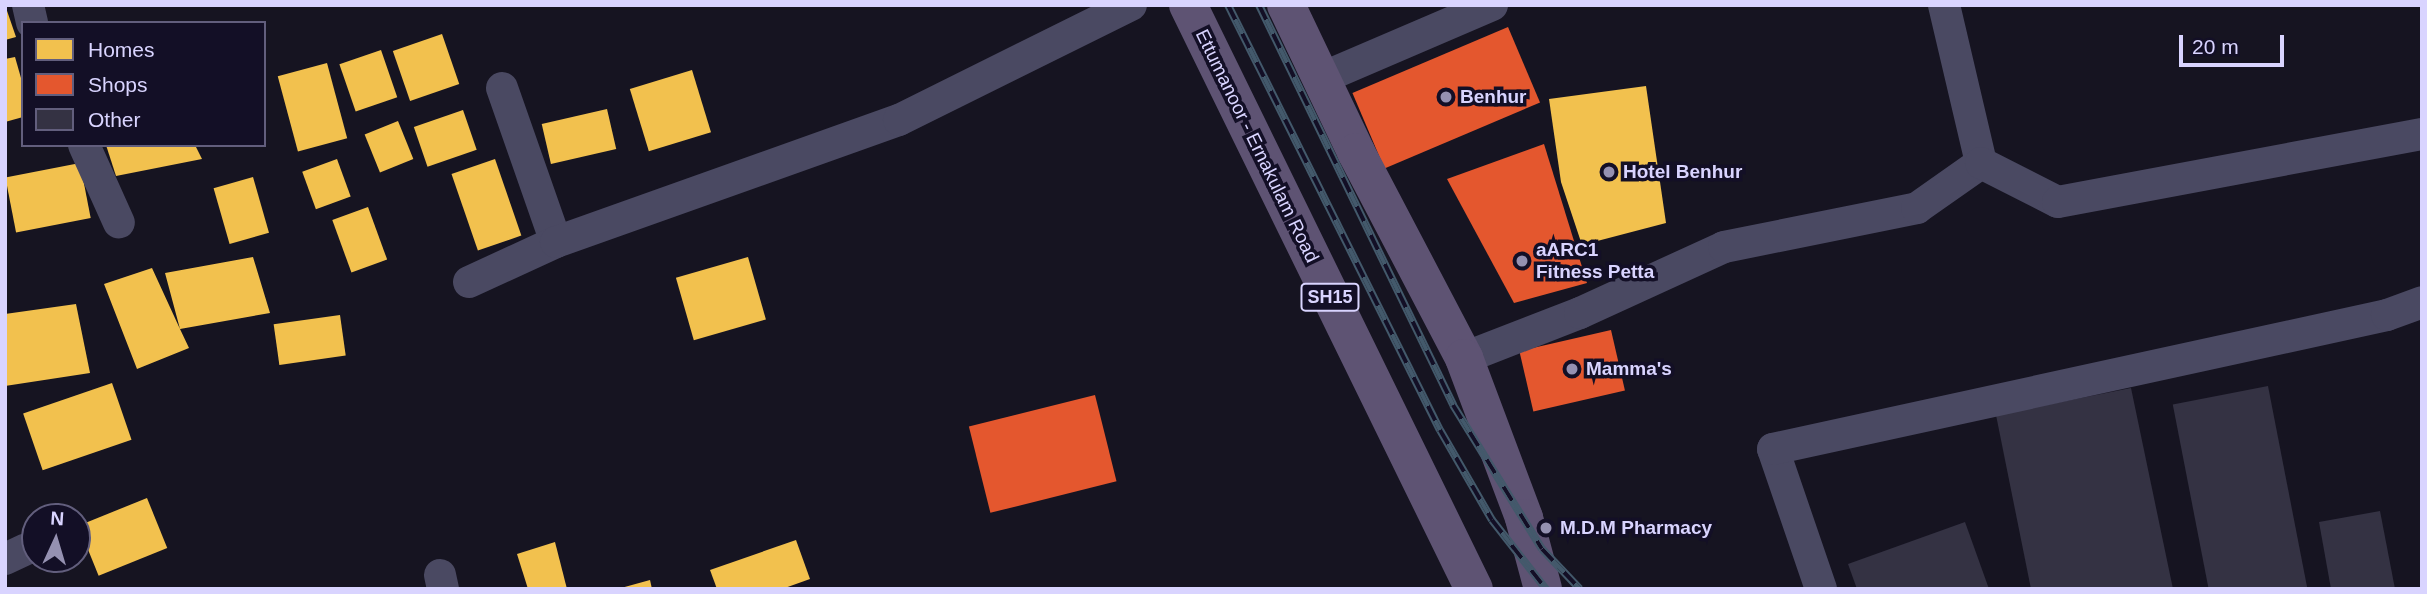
<!DOCTYPE html>
<style>
body{margin:0}
#map{position:relative;width:2427px;height:594px;overflow:hidden;background:#161421;font-family:Helvetica,sans-serif}
div>[style]{position:absolute}
.homes>*{inset:0;background:#f2c14e;transform-origin:0 0}
.shops>*{inset:0;background:#e4572e;transform-origin:0 0}
.building>*{inset:0;background:#343243;transform-origin:0 0}
.minor>*{height:32px;margin:-16px;padding:0 16px;transform-origin:16px;border-radius:16px;background:#4a4962}
.primary>*{height:38px;margin:-19px;padding:0 19px;transform-origin:19px;border-radius:19px;background:#5e5373}
.rail>*{height:8px;margin-top:-4px;transform-origin:0;background:repeating-linear-gradient(90deg,#130f26 0 16px,#43596b 0 32px);box-sizing:border-box;border-block:2px solid #43596b}
.dots>*{width:19px;height:19px;translate:-50% -50%;box-sizing:border-box;border:4px solid #130f26;border-radius:50%}
span{translate:-50% -50%;white-space:nowrap;text-align:center;line-height:1.15;-webkit-text-stroke:7px #130f26;paint-order:stroke}
.shield-label span{padding:2px 5px;background:#130f26;border:2px solid;border-radius:5px;-webkit-text-stroke-width:0}
.shield-label{font-size:18px;color:#d9d4ff;font-weight:700}
.poi-label{font-size:19px;color:#d9d4ff;font-weight:700}
.left{translate:0 -50%;text-align:left}
.street-label{font-size:19px;color:#d9d4ff}
.frame{position:absolute;inset:0;border:7px solid #d9d4ff;pointer-events:none}
.legend{position:absolute;left:21px;top:21px;width:245px;height:126px;box-sizing:border-box;background:#130f26;border:2px solid #625e7d;margin:0;padding:9px 12px;list-style:none;font-size:21px;color:#d9d4ff}
.legend li{display:flex;align-items:center;gap:14px;height:35px}
.legend b{width:35px;border:2px solid #625e7d}
.north{position:absolute;left:21px;top:503px;width:70px;height:70px;box-sizing:border-box;background:#130f26;border:2px solid #625e7d;border-radius:50%;rotate:4deg;font-size:19px;font-weight:700;line-height:28px;text-align:center;color:#d9d4ff}
.north::after{content:'';display:block;margin:auto;width:24px;height:32px;background:#9591b1;clip-path:polygon(50% 0,100% 100%,50% 72%,0 100%)}
.scale{position:absolute;left:2179px;top:35px;width:105px;height:32px;box-sizing:border-box;border:4px solid #d9d4ff;border-top:0;padding-left:9px;font-size:21px;line-height:24px;white-space:nowrap;color:#d9d4ff;-webkit-text-stroke:5px #130f26;paint-order:stroke}
</style>
<div id="map">
<div class="homes">
<div style="clip-path:polygon(5px 5px,16px 37px,5px 40px)"></div>
<div style="left:442px;top:34px;width:53px;height:52px;rotate:71deg"></div>
<div style="left:381px;top:50px;width:50px;height:44px;rotate:71deg"></div>
<div style="clip-path:polygon(15px 57px,23px 85px,23px 117px,5px 122px,5px 59px)"></div>
<div style="left:327px;top:63px;width:78px;height:51px;rotate:75deg"></div>
<div style="left:692px;top:70px;width:65px;height:65px;rotate:73deg"></div>
<div style="clip-path:polygon(1646px 86px,1666px 223px,1582px 245px,1561px 182px,1549px 99px)"></div>
<div style="left:607px;top:109px;width:41px;height:67px;rotate:77deg"></div>
<div style="left:463px;top:110px;width:42px;height:52px;rotate:71deg"></div>
<div style="left:398px;top:121px;width:41px;height:36px;rotate:68deg"></div>
<div style="clip-path:polygon(106px 145px,195px 145px,202px 159px,116px 176px)"></div>
<div style="left:337px;top:159px;width:40px;height:37px;rotate:70deg"></div>
<div style="left:495px;top:159px;width:81px;height:46px;rotate:71deg"></div>
<div style="left:80px;top:163px;width:56px;height:76px;rotate:79deg"></div>
<div style="left:253px;top:177px;width:58px;height:41px;rotate:74deg"></div>
<div style="left:368px;top:207px;width:56px;height:38px;rotate:70deg"></div>
<div style="clip-path:polygon(253px 257px,270px 313px,180px 329px,189px 348px,137px 369px,104px 284px,152px 268px,180px 329px,165px 273px)"></div>
<div style="left:748px;top:257px;width:65px;height:75px;rotate:74deg"></div>
<div style="clip-path:polygon(76px 304px,90px 373px,5px 386px,5px 314px)"></div>
<div style="left:340px;top:315px;width:41px;height:67px;rotate:82deg"></div>
<div style="left:112px;top:383px;width:60px;height:94px;rotate:71deg"></div>
<div style="left:147px;top:498px;width:54px;height:74px;rotate:68deg"></div>
<div style="clip-path:polygon(796px 540px,810px 579px,782px 589px,717px 589px,710px 570px)"></div>
<div style="clip-path:polygon(555px 542px,567px 589px,528px 589px,517px 554px)"></div>
<div style="clip-path:polygon(650px 580px,652px 589px,621px 589px,621px 588px)"></div>
</div>
<div class="shops">
<div style="left:1508px;top:27px;width:82px;height:169px;rotate:67deg"></div>
<div style="clip-path:polygon(1544px 144px,1587px 283px,1514px 303px,1447px 179px)"></div>
<div style="left:1611px;top:330px;width:62px;height:94px;rotate:77deg"></div>
<div style="left:1095px;top:395px;width:89px;height:130px;rotate:76deg"></div>
</div>
<div class="building">
<div style="left:2268px;top:386px;width:207px;height:97px;rotate:79deg"></div>
<div style="clip-path:polygon(2131px 388px,2173px 589px,2031px 589px,1996px 415px)"></div>
<div style="clip-path:polygon(2380px 511px,2395px 589px,2331px 589px,2319px 522px)"></div>
<div style="clip-path:polygon(1965px 522px,1989px 589px,1857px 589px,1848px 564px)"></div>
</div>
<div class="minor">
<div style="left:28px;top:5px;width:18px;rotate:77deg"></div>
<div style="left:1944px;top:5px;width:162px;rotate:76.8deg"></div>
<div style="left:1322px;top:78px;width:185px;rotate:-23.2deg"></div>
<div style="left:502px;top:88px;width:163px;rotate:70.7deg"></div>
<div style="left:84px;top:145px;width:85px;rotate:65.8deg"></div>
<div style="left:469px;top:282px;width:96px;rotate:-24.7deg"></div>
<div style="left:556px;top:242px;width:364px;rotate:-19.6deg"></div>
<div style="left:899px;top:120px;width:259px;rotate:-26.4deg"></div>
<div style="left:1464px;top:358px;width:124px;rotate:-21.2deg"></div>
<div style="left:1580px;top:313px;width:158px;rotate:-24.6deg"></div>
<div style="left:1724px;top:247px;width:197px;rotate:-11.4deg"></div>
<div style="left:1917px;top:208px;width:78px;rotate:-35.1deg"></div>
<div style="left:1981px;top:163px;width:86px;rotate:26.9deg"></div>
<div style="left:2058px;top:202px;width:370px;rotate:-10.6deg"></div>
<div style="left:5px;top:559px;width:23px;rotate:-25deg"></div>
<div style="left:440px;top:575px;width:14px;rotate:78deg"></div>
<div style="left:1821px;top:589px;width:148px;rotate:-108.9deg"></div>
<div style="left:1773px;top:449px;width:628px;rotate:-12.31deg"></div>
<div style="left:2387px;top:315px;width:37px;rotate:-20deg"></div>
</div>
<div class="primary">
<div style="left:1188px;top:5px;width:650px;rotate:63.91deg"></div>
<div style="left:1286px;top:5px;width:163px;rotate:64.5deg"></div>
<div style="left:1356px;top:152px;width:233px;rotate:62.3deg"></div>
<div style="left:1464px;top:358px;width:171px;rotate:69.4deg"></div>
<div style="left:1524px;top:518px;width:73px;rotate:75deg"></div>
</div>
<div class="rail">
<div style="left:1228px;top:5px;width:475px;rotate:63.5deg"></div>
<div style="left:1440px;top:430px;width:104px;rotate:60deg"></div>
<div style="left:1492px;top:520px;width:88px;rotate:52deg"></div>
<div style="left:1259px;top:5px;width:445px;rotate:64.1deg"></div>
<div style="left:1453px;top:405px;width:169px;rotate:58.3deg"></div>
<div style="left:1542px;top:549px;width:55px;rotate:46.5deg"></div>
</div>
<div class="dots">
<div style="left:1446px;top:97px;background:#9591b1"></div>
<div style="left:1609px;top:172px;background:#9591b1"></div>
<div style="left:1522px;top:261px;background:#9591b1"></div>
<div style="left:1572px;top:369px;background:#9591b1"></div>
<div style="left:1546px;top:528px;background:#9591b1"></div>
</div>
<div class="shield-label">
<span style="left:1330px;top:297px">SH15</span>
</div>
<div class="poi-label">
<span class="left" style="left:1460px;top:97px">Benhur</span>
<span class="left" style="left:1623px;top:172px">Hotel Benhur</span>
<span class="left" style="left:1536px;top:261px">aARC1<br>Fitness Petta</span>
<span class="left" style="left:1586px;top:369px">Mamma's</span>
<span class="left" style="left:1560px;top:528px">M.D.M Pharmacy</span>
</div>
<div class="street-label">
<span style="left:1257px;top:146px;rotate:64deg">Ettumanoor - Ernakulam Road</span>
</div>
<div class="frame"></div>
<ul class="legend">
<li><b style="height:19px;background:#f2c14e"></b>Homes</li>
<li><b style="height:19px;background:#e4572e"></b>Shops</li>
<li><b style="height:19px;background:#343243"></b>Other</li>
</ul>
<div class="north">N</div>
<div class="scale">20 m</div>
</div>
